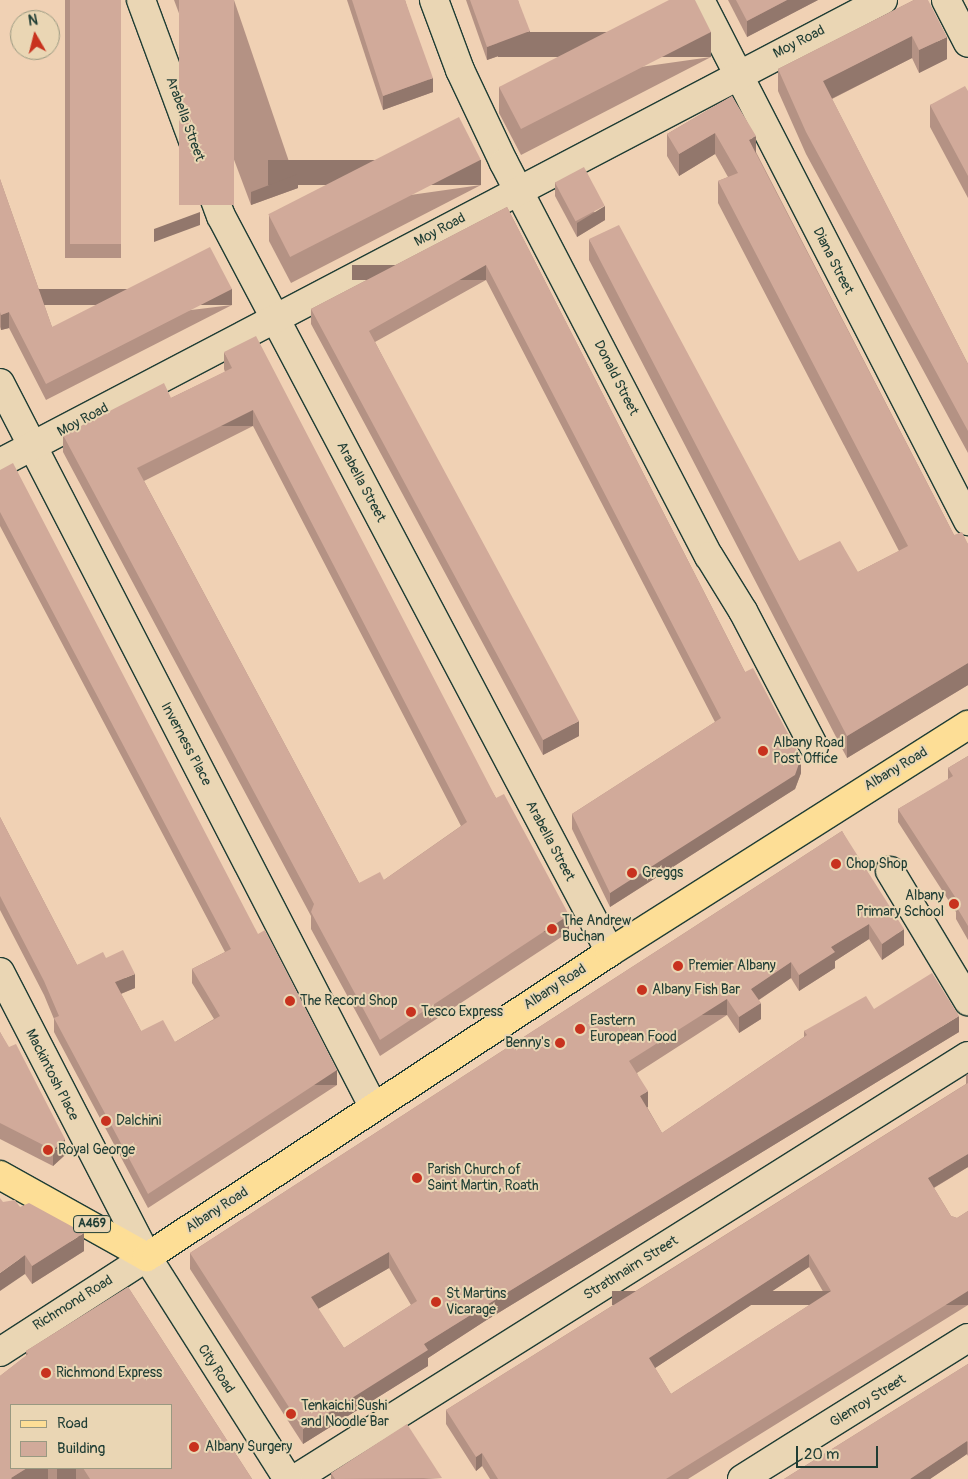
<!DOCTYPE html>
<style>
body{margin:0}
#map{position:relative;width:968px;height:1479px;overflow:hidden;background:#f0d1b4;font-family:Pangolin,sans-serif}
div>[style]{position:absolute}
.roads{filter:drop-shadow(1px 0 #1f3d34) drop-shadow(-1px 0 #1f3d34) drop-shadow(0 1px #1f3d34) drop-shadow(0 -1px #1f3d34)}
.minor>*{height:28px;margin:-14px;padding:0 14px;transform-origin:14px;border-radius:14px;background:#ead6b4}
.tertiary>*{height:28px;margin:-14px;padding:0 14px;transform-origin:14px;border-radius:14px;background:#ead6b4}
.secondary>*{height:28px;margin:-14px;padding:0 14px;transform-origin:14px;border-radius:14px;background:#ead6b4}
.primary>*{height:28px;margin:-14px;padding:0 14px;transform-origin:14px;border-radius:14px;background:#fdde96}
.wall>*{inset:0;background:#b49284;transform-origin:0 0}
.shaded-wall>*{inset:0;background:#92776c;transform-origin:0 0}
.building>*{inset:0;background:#d1aa9a;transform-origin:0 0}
.dots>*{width:14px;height:14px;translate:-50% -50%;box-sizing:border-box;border:2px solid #ead6b4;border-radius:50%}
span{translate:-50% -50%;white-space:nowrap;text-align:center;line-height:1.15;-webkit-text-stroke:4px #ead6b4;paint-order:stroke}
.shield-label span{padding:1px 4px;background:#ead6b4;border:1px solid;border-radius:4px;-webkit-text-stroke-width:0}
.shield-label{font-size:12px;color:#1f3d34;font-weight:700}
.street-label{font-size:14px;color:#1f3d34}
.poi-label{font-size:14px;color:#1f3d34}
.left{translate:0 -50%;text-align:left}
.right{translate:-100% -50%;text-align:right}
.legend{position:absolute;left:10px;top:1404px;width:162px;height:65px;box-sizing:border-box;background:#ead6b4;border:1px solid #999981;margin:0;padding:6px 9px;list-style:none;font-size:15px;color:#1f3d34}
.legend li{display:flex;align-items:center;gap:10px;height:25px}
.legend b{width:25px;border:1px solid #999981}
.north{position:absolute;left:10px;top:10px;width:50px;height:50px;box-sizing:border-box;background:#ead6b4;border:1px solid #999981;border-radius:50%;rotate:352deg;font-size:14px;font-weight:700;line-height:20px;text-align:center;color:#1f3d34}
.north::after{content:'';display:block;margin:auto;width:18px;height:22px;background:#c8321e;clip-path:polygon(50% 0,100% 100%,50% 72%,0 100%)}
.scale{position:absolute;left:796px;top:1446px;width:82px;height:22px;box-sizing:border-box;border:2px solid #1f3d34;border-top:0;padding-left:6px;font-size:15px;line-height:18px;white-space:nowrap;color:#1f3d34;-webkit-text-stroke:4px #ead6b4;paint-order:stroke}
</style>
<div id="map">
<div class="roads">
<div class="minor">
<div style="left:141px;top:0;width:230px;rotate:69.7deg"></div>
<div style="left:221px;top:216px;width:832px;rotate:62.14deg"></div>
<div style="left:434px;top:0;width:75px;rotate:69.6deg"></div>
<div style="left:460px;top:70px;width:103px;rotate:64.7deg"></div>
<div style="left:504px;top:163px;width:443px;rotate:62.5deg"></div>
<div style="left:709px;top:556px;width:65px;rotate:58.3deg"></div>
<div style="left:743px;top:611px;width:153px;rotate:62.4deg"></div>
<div style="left:700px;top:0;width:586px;rotate:62.78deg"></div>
<div style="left:946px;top:0;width:48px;rotate:62.9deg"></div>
<div style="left:0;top:383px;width:814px;rotate:62.71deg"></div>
<div style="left:0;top:463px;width:997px;rotate:-27.67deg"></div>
<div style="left:890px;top:871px;width:152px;rotate:59deg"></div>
<div style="left:0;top:1352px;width:175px;rotate:-32.9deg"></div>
<div style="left:295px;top:1479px;width:795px;rotate:-32.15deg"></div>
<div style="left:742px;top:1479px;width:266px;rotate:-32deg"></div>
</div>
<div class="tertiary">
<div style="left:0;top:972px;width:321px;rotate:62.7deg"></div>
</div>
<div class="secondary">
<div style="left:147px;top:1257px;width:263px;rotate:57.6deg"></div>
</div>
<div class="primary">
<div style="left:0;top:1175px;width:168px;rotate:29.2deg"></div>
<div style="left:147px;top:1257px;width:554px;rotate:-33.37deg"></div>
<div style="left:610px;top:952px;width:424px;rotate:-32.4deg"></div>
</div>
</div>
<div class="wall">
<div style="left:65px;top:0;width:56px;height:258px"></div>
<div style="clip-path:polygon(174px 0,234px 0,298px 188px,251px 205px)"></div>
<div style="clip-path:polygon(347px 0,405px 0,433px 92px,383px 110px)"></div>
<div style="clip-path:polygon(466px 0,518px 0,530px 45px,487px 60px)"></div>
<div style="clip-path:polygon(728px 0,818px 0,747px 37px)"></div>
<div style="clip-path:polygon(914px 0,947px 59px,919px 73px,912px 58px,832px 99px,968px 364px,968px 453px,806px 154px,778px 91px,778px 69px)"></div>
<div style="clip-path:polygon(711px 57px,521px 155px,499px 113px,499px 87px)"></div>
<div style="clip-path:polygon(968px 91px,968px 198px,930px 127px,930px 105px)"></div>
<div style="clip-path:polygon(732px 96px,756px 152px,954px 535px,968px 544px,968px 685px,847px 758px,589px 260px,589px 239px,799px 561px,858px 572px,899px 551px,718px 203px,718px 181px,728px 177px,715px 154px,679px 176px,667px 156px,667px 134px)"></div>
<div style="clip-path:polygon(0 179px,52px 327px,232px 305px,46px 400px,9px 328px,1px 330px,0 327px)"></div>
<div style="clip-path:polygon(555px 182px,605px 220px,577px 237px,555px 196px)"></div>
<div style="clip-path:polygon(481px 185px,291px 283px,269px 241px,269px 215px)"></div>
<div style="clip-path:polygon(507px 207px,745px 672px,801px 773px,795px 789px,610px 907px,572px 829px,572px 814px,715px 722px,486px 280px,375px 342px,579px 736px,543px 755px,311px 324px,311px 309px)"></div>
<div style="clip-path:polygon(evenodd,224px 352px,496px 798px,569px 932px,380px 1056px,311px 929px,311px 916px,63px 452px,63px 435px,171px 398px,225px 372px,224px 369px,224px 352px,253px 426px,461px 826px,384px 880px,359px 883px,144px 481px,253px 426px)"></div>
<div style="clip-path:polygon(0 470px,337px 1085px,148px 1208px,54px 1032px,54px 1019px,44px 995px,0 910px,0 817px,77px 965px,106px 958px,135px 988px,121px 994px,141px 1031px,175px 1042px,214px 1019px,192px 983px,192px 969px,225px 952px,0 526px)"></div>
<div style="clip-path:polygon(968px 756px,968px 940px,956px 919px,956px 912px,898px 822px,898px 809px,948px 780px,948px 768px)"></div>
<div style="clip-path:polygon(evenodd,842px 831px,904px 945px,882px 960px,869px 939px,835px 961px,835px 968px,799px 991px,791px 978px,759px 1000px,761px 1019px,739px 1033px,727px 1015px,637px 1073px,648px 1107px,647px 1107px,662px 1133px,804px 1037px,804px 1031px,874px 1009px,959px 1032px,485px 1321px,428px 1358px,428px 1366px,303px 1444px,190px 1269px,190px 1253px,842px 831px,389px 1268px,411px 1305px,344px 1348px,318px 1309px,389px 1268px)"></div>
<div style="clip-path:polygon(0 1032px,65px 1155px,53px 1166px,0 1139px)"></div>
<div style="clip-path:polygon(evenodd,968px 1074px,968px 1167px,934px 1188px,951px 1216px,957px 1218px,968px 1211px,968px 1305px,688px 1479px,490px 1479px,482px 1466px,476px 1471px,446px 1424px,446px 1410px,966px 1084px,966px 1075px,968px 1074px,809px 1267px,825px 1295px,671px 1394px,655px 1368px,809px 1267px)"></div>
<div style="clip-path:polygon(3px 1202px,20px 1207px,84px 1251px,32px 1284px,25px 1274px)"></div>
<div style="clip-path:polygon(evenodd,128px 1287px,252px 1479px,0 1479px,0 1376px,26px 1356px,26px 1351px,128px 1287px,11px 1405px,171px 1405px,171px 1468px,11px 1468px,11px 1405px)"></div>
<div style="clip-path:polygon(968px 1364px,968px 1456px,967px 1454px,930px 1479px,784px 1479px)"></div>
<div style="clip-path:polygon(331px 1473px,442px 1479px,331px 1479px)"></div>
</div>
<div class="shaded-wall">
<div style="clip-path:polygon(787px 0,818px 0,747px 37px,747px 21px)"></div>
<div style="clip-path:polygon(530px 31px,530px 45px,487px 60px,487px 47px)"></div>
<div style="left:711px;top:32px;width:25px;height:213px;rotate:90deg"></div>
<div style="clip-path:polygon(912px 36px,912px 58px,823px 103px,823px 81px)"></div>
<div style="clip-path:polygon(947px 37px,947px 59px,919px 73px,919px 50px)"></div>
<div style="clip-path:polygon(433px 78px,433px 92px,383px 110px,383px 96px)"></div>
<div style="clip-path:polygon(715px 133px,715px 154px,679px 176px,679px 154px)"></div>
<div style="clip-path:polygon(756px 136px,756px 157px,749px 140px)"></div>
<div style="left:481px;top:160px;width:25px;height:213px;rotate:90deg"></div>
<div style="clip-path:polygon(298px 174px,298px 188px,251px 205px,251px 192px)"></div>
<div style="clip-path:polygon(605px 206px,605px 220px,577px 237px,577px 223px)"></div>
<div style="clip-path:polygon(200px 212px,200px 225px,154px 242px,154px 229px)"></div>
<div style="left:486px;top:265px;width:15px;height:134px;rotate:90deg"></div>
<div style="left:232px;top:289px;width:16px;height:209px;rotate:90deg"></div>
<div style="clip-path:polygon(9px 312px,9px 328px,1px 330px,1px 315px)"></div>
<div style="left:253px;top:410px;width:16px;height:130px;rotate:90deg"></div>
<div style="clip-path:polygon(968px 663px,968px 685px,847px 758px,847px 736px)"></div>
<div style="clip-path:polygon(579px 721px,579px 736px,543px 755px,543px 740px)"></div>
<div style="clip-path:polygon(801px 758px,801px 773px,795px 789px,610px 907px,610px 893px)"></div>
<div style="left:569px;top:915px;width:17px;height:227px;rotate:90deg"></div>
<div style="clip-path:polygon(869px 924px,869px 939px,835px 961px,835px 968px,799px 991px,799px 975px,831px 947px)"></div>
<div style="clip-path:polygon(904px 929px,904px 945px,882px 960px,882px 944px)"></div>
<div style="clip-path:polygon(791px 962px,791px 978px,751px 1005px,751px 989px)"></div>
<div style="clip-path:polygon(135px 974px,135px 988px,115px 996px,115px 982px)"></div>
<div style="left:727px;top:999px;width:16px;height:116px;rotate:90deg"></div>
<div style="clip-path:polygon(761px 1003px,761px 1019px,739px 1033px,739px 1017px)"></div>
<div style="clip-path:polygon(959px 1016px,959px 1032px,485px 1321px,428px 1358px,428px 1366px,303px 1444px,303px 1429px,424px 1344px,485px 1306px)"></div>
<div style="left:337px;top:1070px;width:15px;height:226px;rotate:90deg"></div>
<div style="clip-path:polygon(648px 1091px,648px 1107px,640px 1112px,640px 1096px)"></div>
<div style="clip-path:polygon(65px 1139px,65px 1155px,53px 1166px,53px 1150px)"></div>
<div style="clip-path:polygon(968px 1154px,968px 1167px,928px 1191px,928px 1178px)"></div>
<div style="clip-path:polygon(84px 1233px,84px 1251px,32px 1284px,32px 1266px)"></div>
<div style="clip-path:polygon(389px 1252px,389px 1268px,311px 1313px,311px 1297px)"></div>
<div style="clip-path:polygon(809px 1254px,809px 1267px,649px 1372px,649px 1358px)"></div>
<div style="clip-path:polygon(25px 1255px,25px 1274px,0 1291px,0 1273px)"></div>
<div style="left:968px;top:1291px;width:14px;height:356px;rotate:90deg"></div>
<div style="clip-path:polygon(967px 1441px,967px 1454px,930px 1479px,910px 1479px)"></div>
<div style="clip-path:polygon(482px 1453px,482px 1466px,476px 1471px,476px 1457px)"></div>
<div style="clip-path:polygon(27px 1468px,48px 1468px,48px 1479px,11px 1479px,11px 1478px)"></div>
<div style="clip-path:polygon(59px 1468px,76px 1468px,76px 1479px,57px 1479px,57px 1469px)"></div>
</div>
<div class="building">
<div style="left:70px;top:0;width:51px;height:244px"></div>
<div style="left:179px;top:0;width:55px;height:205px"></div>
<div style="clip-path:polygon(352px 0,405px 0,433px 78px,383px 96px)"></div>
<div style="clip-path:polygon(470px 0,518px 0,530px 31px,487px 47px)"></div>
<div style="clip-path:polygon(669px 0,695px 0,711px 32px,521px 129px,499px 87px)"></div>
<div style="clip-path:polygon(736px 0,787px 0,747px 21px)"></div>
<div style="clip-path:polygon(914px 0,928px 0,947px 37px,919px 50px,912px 36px,823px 81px,968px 364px,968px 431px,806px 132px,778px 69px)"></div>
<div style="clip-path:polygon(965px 86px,968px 91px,968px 176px,930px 105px)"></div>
<div style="clip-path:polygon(732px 96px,756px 136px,749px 140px,954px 535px,962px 532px,968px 544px,968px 663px,847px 736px,589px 239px,619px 225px,799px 561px,840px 541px,858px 572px,908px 546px,718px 181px,738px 173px,715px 133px,679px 154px,667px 134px)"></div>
<div style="left:459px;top:117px;width:48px;height:214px;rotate:63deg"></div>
<div style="left:584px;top:167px;width:44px;height:33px;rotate:62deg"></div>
<div style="clip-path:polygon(0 179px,52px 327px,210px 247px,232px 289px,46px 384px,9px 312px,1px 315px,0 312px)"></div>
<div style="clip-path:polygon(507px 207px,745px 672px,753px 668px,801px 758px,795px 775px,610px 893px,572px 814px,721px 718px,486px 265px,369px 331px,579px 721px,543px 740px,311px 309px)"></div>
<div style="clip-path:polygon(evenodd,256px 336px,496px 798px,504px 794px,569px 915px,380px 1040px,311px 912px,314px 904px,63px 435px,164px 383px,171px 398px,232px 368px,224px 352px,256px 336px,253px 410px,467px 822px,384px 880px,380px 872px,359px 883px,137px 468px,253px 410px)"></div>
<div style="clip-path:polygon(13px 463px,258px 934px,265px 930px,337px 1070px,148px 1194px,54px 1018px,59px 1016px,44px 981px,0 896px,0 817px,77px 965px,103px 952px,106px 958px,123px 950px,135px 974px,115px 982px,141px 1031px,163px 1020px,175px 1042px,220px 1016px,192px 969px,231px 949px,0 512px,0 470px)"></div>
<div style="clip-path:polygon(968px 756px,968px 926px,956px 906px,959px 903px,898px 809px,953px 776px,948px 768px)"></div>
<div style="clip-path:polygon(evenodd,842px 831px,904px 929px,882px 944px,869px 924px,831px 947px,835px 952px,799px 975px,791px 962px,751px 989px,761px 1003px,739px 1017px,727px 999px,629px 1061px,648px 1091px,640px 1096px,662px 1133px,807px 1035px,804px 1031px,866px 996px,874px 1009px,932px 973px,959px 1016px,485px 1306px,424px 1344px,428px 1350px,303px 1429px,190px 1253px,842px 831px,389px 1252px,417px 1301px,344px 1348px,311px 1297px,389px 1252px)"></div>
<div style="clip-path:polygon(0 1032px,9px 1047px,16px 1044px,65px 1139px,53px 1150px,0 1123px)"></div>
<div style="clip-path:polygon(evenodd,968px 1083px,968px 1154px,928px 1178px,951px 1216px,957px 1218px,968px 1211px,968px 1291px,666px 1479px,498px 1479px,482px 1453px,476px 1457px,446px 1410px,968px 1083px,809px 1254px,831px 1291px,671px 1394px,649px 1358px,809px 1254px)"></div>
<div style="clip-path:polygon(0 1198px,3px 1202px,15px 1200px,20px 1207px,29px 1203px,84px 1233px,32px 1266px,25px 1255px,0 1273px)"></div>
<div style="clip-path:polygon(128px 1287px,252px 1479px,90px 1479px,83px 1468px,171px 1468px,171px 1405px,11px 1405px,11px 1468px,27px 1468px,11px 1478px,12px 1479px,0 1479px,0 1376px,28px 1354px,26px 1351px)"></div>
<div style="clip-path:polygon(968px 1364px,968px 1442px,967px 1441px,910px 1479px,784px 1479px)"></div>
<div style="clip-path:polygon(407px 1424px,442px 1478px,335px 1479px,331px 1473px)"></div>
</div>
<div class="dots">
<div style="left:763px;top:751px;background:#c8321e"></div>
<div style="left:836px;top:864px;background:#c8321e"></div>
<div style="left:632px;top:873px;background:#c8321e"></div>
<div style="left:954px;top:904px;background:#c8321e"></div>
<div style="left:552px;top:929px;background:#c8321e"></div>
<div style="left:678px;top:966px;background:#c8321e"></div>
<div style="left:642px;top:990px;background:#c8321e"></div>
<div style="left:290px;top:1001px;background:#c8321e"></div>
<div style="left:411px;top:1012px;background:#c8321e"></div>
<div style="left:580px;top:1029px;background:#c8321e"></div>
<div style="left:560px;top:1043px;background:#c8321e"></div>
<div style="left:106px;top:1121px;background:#c8321e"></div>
<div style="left:48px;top:1150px;background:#c8321e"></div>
<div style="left:417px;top:1178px;background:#c8321e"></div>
<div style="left:436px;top:1302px;background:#c8321e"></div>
<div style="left:46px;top:1373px;background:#c8321e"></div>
<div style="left:291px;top:1414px;background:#c8321e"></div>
<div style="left:194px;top:1447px;background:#c8321e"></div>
</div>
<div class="shield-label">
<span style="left:92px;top:1224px">A469</span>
</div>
<div class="street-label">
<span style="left:799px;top:42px;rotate:-27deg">Moy Road</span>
<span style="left:185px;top:119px;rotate:70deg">Arabella Street</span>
<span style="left:440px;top:230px;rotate:-28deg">Moy Road</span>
<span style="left:833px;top:261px;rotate:63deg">Diana Street</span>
<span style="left:616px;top:378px;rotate:63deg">Donald Street</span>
<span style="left:83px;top:420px;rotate:-28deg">Moy Road</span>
<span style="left:361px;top:482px;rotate:62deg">Arabella Street</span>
<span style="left:186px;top:744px;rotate:62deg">Inverness Place</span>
<span style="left:896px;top:769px;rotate:-31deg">Albany Road</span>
<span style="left:550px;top:841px;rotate:62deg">Arabella Street</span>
<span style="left:555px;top:987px;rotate:-33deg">Albany Road</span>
<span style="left:52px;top:1075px;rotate:63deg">Mackintosh Place</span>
<span style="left:217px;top:1210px;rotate:-33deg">Albany Road</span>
<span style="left:631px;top:1268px;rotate:-32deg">Strathnairn Street</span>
<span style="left:73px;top:1303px;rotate:-32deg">Richmond Road</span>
<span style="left:216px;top:1369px;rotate:57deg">City Road</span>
<span style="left:868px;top:1401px;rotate:-32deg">Glenroy Street</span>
</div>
<div class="poi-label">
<span class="left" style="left:773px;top:751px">Albany Road<br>Post Office</span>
<span class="left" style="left:846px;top:864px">Chop Shop</span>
<span class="left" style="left:642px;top:873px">Greggs</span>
<span class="right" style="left:944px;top:904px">Albany<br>Primary School</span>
<span class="left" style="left:562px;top:929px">The Andrew<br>Buchan</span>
<span class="left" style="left:688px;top:966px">Premier Albany</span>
<span class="left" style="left:652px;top:990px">Albany Fish Bar</span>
<span class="left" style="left:300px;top:1001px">The Record Shop</span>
<span class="left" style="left:421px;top:1012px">Tesco Express</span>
<span class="left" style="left:590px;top:1029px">Eastern<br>European Food</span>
<span class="right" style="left:550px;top:1043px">Benny's</span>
<span class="left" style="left:116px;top:1121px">Dalchini</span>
<span class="left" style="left:58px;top:1150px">Royal George</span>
<span class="left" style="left:427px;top:1178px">Parish Church of<br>Saint Martin, Roath</span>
<span class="left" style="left:446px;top:1302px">St Martins<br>Vicarage</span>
<span class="left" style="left:56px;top:1373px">Richmond Express</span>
<span class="left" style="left:301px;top:1414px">Tenkaichi Sushi<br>and Noodle Bar</span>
<span class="left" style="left:205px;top:1447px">Albany Surgery</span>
</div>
<ul class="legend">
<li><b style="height:6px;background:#fdde96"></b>Road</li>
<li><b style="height:14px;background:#d1aa9a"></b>Building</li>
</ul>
<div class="north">N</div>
<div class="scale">20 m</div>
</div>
